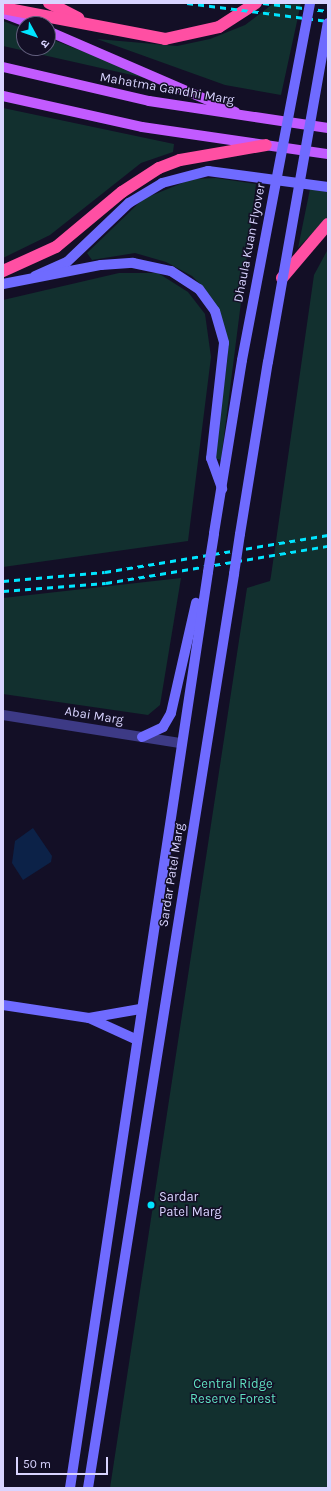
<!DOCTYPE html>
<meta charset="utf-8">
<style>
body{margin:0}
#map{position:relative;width:331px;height:1491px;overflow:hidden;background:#130f26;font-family:Karla,"Noto Sans Devanagari",sans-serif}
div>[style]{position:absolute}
.green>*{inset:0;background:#12302f}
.water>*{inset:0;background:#0c2248}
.street>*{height:10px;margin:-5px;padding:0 5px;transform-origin:5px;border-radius:5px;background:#3d3a85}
.secondary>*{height:10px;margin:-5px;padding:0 5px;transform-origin:5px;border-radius:5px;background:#6f6bff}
.primary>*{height:10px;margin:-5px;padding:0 5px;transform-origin:5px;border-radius:5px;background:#c25bff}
.highway>*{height:12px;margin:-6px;padding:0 6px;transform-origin:6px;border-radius:6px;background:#ff4fa3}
.rail>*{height:3px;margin-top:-1.5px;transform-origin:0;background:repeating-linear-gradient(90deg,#00e5ff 0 6px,transparent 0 11px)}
.secondary-bridge>*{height:10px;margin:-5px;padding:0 5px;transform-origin:5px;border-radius:5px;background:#6f6bff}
.dots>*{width:11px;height:11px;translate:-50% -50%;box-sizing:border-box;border:2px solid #130f26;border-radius:50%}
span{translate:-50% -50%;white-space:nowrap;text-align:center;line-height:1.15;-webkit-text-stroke:3px #130f26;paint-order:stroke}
.street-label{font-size:13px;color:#d9d4ff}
.poi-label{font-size:13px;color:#d9d4ff}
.left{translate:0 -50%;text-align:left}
.park-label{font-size:13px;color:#5fe0c0}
.frame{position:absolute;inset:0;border:4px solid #d9d4ff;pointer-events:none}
.north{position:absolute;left:16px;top:16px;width:40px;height:40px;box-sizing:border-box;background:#130f26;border:1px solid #625e7d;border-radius:50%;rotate:130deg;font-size:11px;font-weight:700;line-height:16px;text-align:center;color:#d9d4ff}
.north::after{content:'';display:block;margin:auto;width:14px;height:18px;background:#00e5ff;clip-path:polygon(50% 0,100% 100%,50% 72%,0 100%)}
.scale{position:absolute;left:16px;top:1457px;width:92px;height:18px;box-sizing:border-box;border:2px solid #d9d4ff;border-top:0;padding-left:5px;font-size:12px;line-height:14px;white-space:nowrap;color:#d9d4ff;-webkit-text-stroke:3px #130f26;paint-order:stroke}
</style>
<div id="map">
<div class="green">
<div style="clip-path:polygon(274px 3px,301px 3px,281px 95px,225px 85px,97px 39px,177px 46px,210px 39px,245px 25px)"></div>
<div style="clip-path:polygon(3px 21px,24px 29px,24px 48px,48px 48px,48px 38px,163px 82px,3px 46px)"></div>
<div style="clip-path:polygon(3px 108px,174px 144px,173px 152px,141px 163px,50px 235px,3px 258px)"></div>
<div style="clip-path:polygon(216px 178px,256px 184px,221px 460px,214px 458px,228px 355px,225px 331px,205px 289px,192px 276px,166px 262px,135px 253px,92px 260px,87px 253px,143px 199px,192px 179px)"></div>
<div style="clip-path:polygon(310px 189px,328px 192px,328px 217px,298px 248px)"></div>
<div style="clip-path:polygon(328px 249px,328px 1488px,110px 1488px,247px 588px,270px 581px,271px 576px,314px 275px)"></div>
<div style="clip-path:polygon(119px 273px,158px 273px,188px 292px,205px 314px,211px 357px,188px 541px,3px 567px,3px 300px)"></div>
<div style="clip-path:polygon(181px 578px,160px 705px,148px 715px,3px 694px,3px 598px)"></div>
</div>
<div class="water">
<div style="clip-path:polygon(33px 828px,52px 856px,51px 862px,23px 880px,12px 863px,15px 841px)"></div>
</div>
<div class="street">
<div style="left:3px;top:715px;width:179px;rotate:9deg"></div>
</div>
<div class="secondary">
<div style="left:35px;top:276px;width:35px;rotate:-24deg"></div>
<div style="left:67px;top:262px;width:86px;rotate:-43.6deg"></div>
<div style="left:129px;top:203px;width:39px;rotate:-31deg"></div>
<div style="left:162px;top:183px;width:48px;rotate:-14.6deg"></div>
<div style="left:208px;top:171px;width:121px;rotate:7.6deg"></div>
<div style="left:3px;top:284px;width:100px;rotate:-11deg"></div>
<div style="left:101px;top:265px;width:32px;rotate:-4deg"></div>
<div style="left:133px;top:263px;width:39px;rotate:12deg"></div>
<div style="left:171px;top:271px;width:33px;rotate:33deg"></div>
<div style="left:199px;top:289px;width:27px;rotate:54deg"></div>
<div style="left:215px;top:311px;width:33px;rotate:74deg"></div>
<div style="left:224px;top:343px;width:116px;rotate:96.4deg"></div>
<div style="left:211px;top:458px;width:33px;rotate:70deg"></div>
<div style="left:214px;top:533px;width:175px;rotate:-80.8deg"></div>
<div style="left:240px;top:534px;width:174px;rotate:-80.8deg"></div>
<div style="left:142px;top:737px;width:23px;rotate:-25deg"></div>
<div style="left:163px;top:727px;width:16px;rotate:-60deg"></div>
<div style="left:171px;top:713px;width:113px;rotate:-77.2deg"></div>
<div style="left:3px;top:1005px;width:87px;rotate:8.6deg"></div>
<div style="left:89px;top:1018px;width:51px;rotate:24.5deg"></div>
<div style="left:89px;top:1018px;width:52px;rotate:-10deg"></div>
<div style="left:70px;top:1488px;width:926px;rotate:-81.43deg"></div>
<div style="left:88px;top:1488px;width:926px;rotate:-80.92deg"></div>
</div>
<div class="primary">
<div style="left:3px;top:13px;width:30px;rotate:21deg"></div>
<div style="left:48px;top:31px;width:204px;rotate:23.4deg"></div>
<div style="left:3px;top:67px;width:150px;rotate:13.1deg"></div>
<div style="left:149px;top:101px;width:181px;rotate:8.6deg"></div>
<div style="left:3px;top:96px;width:142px;rotate:12.6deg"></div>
<div style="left:142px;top:127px;width:188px;rotate:8.3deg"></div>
</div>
<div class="highway">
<div style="left:49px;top:3px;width:33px;rotate:27deg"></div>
<div style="left:3px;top:8px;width:165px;rotate:10.8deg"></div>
<div style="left:165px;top:39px;width:55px;rotate:-12.5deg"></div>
<div style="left:219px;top:27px;width:44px;rotate:-33deg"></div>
<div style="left:3px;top:271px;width:58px;rotate:-24.4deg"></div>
<div style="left:56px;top:247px;width:86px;rotate:-39.8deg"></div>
<div style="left:122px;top:192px;width:44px;rotate:-33deg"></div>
<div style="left:159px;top:168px;width:22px;rotate:-21deg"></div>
<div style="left:180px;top:160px;width:87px;rotate:-9.9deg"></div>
<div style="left:282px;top:278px;width:71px;rotate:-49.6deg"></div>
</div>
<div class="rail">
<div style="left:187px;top:3px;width:142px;rotate:7.3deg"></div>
<div style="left:263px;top:3px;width:65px;rotate:7deg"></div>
<div style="left:3px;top:581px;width:102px;rotate:-5deg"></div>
<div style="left:105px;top:572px;width:226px;rotate:-9.4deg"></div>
<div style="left:3px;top:591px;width:103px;rotate:-4.4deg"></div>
<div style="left:106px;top:583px;width:225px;rotate:-9.5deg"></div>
</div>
<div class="secondary-bridge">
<div style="left:242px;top:360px;width:363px;rotate:-79.2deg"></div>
<div style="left:268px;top:362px;width:344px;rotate:-80deg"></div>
<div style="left:208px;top:572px;width:39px;rotate:-81deg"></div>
<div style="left:234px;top:574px;width:40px;rotate:-81.5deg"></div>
</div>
<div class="dots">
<div style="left:151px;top:1205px;background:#00e5ff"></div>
</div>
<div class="street-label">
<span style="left:167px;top:89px;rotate:10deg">Mahatma Gandhi Marg</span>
<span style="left:250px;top:243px;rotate:-79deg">Dhaula Kuan Flyover</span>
<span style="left:94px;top:716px;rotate:9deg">Abai Marg</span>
<span style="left:172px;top:875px;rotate:-81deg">Sardar Patel Marg</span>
</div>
<div class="poi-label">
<span class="left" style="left:159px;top:1205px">Sardar<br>Patel Marg</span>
</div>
<div class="park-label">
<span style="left:233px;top:1392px">Central Ridge<br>Reserve Forest</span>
</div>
<div class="frame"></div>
<div class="north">उ</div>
<div class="scale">50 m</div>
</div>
